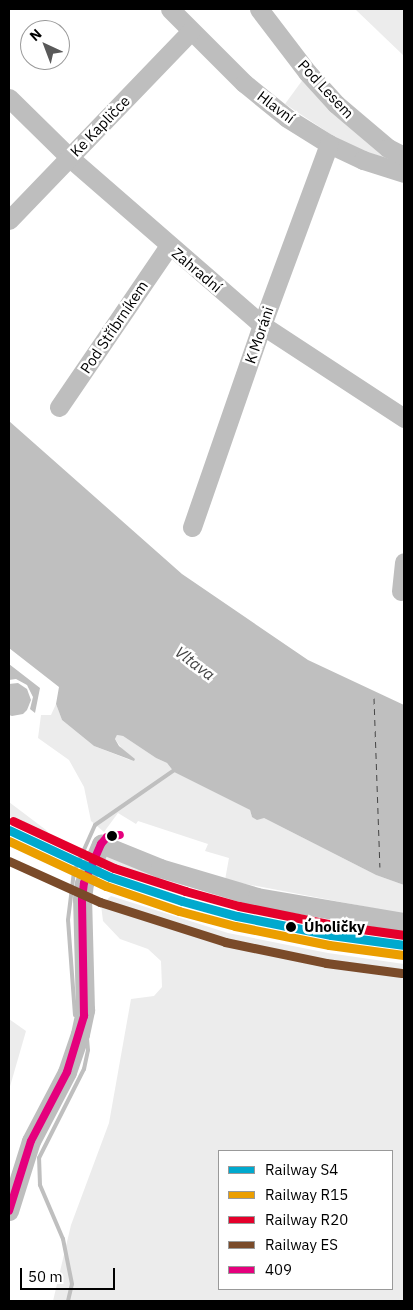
<!DOCTYPE html>
<meta charset="utf-8">
<style>
body{margin:0}
#map{position:relative;width:413px;height:1310px;overflow:hidden;background:#fff;font-family:"IBM Plex Sans",sans-serif}
div>[style]{position:absolute}
.green>*{inset:0;background:#ececec}
.water>*{inset:0;background:#bfbfbf}
.stream>*{height:4px;margin:-2px;padding:0 2px;transform-origin:2px;border-radius:2px;background:#bfbfbf}
.ferry>*{height:1px;margin-top:-0.5px;transform-origin:0;background:repeating-linear-gradient(90deg,#444 0 6px,transparent 0 11px)}
.minor>*{height:19px;margin:-9.5px;padding:0 9.5px;transform-origin:9.5px;border-radius:9.5px;background:#bebebe}
.bus-1>*{height:8px;margin:-4px;padding:0 4px;transform-origin:4px;border-radius:4px;background:#e5007d}
.rail-1>*{height:9px;margin:-4.5px;padding:0 4.5px;transform-origin:4.5px;border-radius:4.5px;background:#00a9ce}
.rail-2>*{height:9px;margin:-4.5px;padding:0 4.5px;transform-origin:4.5px;border-radius:4.5px;background:#eb9e00}
.rail-3>*{height:9px;margin:-4.5px;padding:0 4.5px;transform-origin:4.5px;border-radius:4.5px;background:#e4002b}
.rail-4>*{height:9px;margin:-4.5px;padding:0 4.5px;transform-origin:4.5px;border-radius:4.5px;background:#7a4b2a}
.dots>*{width:14px;height:14px;translate:-50% -50%;box-sizing:border-box;border:2px solid #fff;border-radius:50%}
span{translate:-50% -50%;white-space:nowrap;text-align:center;line-height:1.15;-webkit-text-stroke:5px #fff;paint-order:stroke}
.street-label{font-size:15px;color:#000}
.stop-label{font-size:15px;color:#000;font-weight:700}
.left{translate:0 -50%;text-align:left}
.water-label{font-size:16px;color:#444;font-style:italic}
.frame{position:absolute;inset:0;border:10px solid #000;pointer-events:none}
.legend{position:absolute;left:218px;top:1150px;width:175px;height:140px;box-sizing:border-box;background:#fff;border:1px solid #999;margin:0;padding:6px 9px;list-style:none;font-size:15px;color:#000}
.legend li{display:flex;align-items:center;gap:10px;height:25px}
.legend b{width:25px;border:1px solid #999}
.north{position:absolute;left:20px;top:20px;width:50px;height:50px;box-sizing:border-box;background:#fff;border:1px solid #999;border-radius:50%;rotate:317deg;font-size:14px;font-weight:700;line-height:20px;text-align:center;color:#000}
.north::after{content:'';display:block;margin:auto;width:18px;height:22px;background:#595959;clip-path:polygon(50% 0,100% 100%,50% 72%,0 100%)}
.scale{position:absolute;left:20px;top:1268px;width:95px;height:22px;box-sizing:border-box;border:2px solid #000;border-top:0;padding-left:6px;font-size:15px;line-height:18px;white-space:nowrap;color:#000;-webkit-text-stroke:4px #fff;paint-order:stroke}
</style>
<div id="map">
<div class="green">
<div style="clip-path:polygon(355px 9px,404px 9px,404px 56px)"></div>
<div style="clip-path:polygon(304px 78px,404px 160px,386px 162px,338px 139px,285px 104px)"></div>
<div style="clip-path:polygon(56px 704px,62px 720px,94px 746px,130px 760px,115px 739px,117px 735px,123px 736px,156px 758px,167px 763px,174px 772px,250px 810px,252px 817px,264px 818px,376px 875px,404px 885px,404px 914px,225px 880px,229px 858px,205px 851px,208px 844px,138px 821px,136px 824px,118px 813px,104px 832px,91px 821px,84px 787px,69px 760px,38px 738px,41px 715px,51px 715px)"></div>
<div style="clip-path:polygon(9px 802px,46px 830px,54px 840px,9px 816px)"></div>
<div style="clip-path:polygon(108px 853px,175px 885px,103px 863px)"></div>
<div style="clip-path:polygon(evenodd,111px 896px,228px 933px,328px 953px,404px 964px,404px 1301px,53px 1301px,71px 1225px,109px 1123px,131px 999px,154px 996px,162px 987px,161px 961px,148px 949px,120px 939px,103px 921px,101px 905px,111px 896px,219px 1151px,392px 1151px,392px 1289px,219px 1289px,219px 1151px)"></div>
<div style="clip-path:polygon(9px 1019px,26px 1031px,9px 1090px)"></div>
</div>
<div class="water">
<div style="clip-path:polygon(9px 421px,182px 574px,308px 660px,404px 705px,404px 885px,376px 875px,264px 818px,257px 820px,252px 817px,250px 810px,174px 772px,167px 763px,156px 758px,123px 736px,117px 735px,115px 739px,119px 746px,135px 759px,134px 761px,94px 746px,62px 720px,56px 704px,59px 687px,9px 648px)"></div>
<div style="clip-path:polygon(9px 664px,40px 688px,35px 713px,30px 709px,33px 697px,27px 685px,16px 679px,9px 680px)"></div>
<div style="clip-path:polygon(18px 683px,27px 689px,31px 700px,27px 710px,23px 714px,12px 716px,9px 715px,9px 684px)"></div>
</div>
<div class="stream">
<div style="left:75px;top:1015px;width:95px;rotate:-94.2deg"></div>
<div style="left:68px;top:920px;width:48px;rotate:-82.9deg"></div>
<div style="left:74px;top:872px;width:51px;rotate:-65.9deg"></div>
<div style="left:95px;top:825px;width:98px;rotate:-34.7deg"></div>
<div style="left:68px;top:1301px;width:17px;rotate:-77deg"></div>
<div style="left:72px;top:1284px;width:46px;rotate:-101.3deg"></div>
<div style="left:63px;top:1239px;width:59px;rotate:-113.1deg"></div>
<div style="left:40px;top:1185px;width:27px;rotate:-92deg"></div>
<div style="left:39px;top:1158px;width:100px;rotate:-63.2deg"></div>
<div style="left:84px;top:1069px;width:19px;rotate:-78deg"></div>
<div style="left:88px;top:1050px;width:12px;rotate:-95deg"></div>
</div>
<div class="ferry">
<div style="left:374px;top:698px;width:169px;rotate:88deg"></div>
</div>
<div class="minor">
<div style="left:170px;top:9px;width:105px;rotate:45deg"></div>
<div style="left:244px;top:83px;width:55px;rotate:39.1deg"></div>
<div style="left:287px;top:118px;width:49px;rotate:31.8deg"></div>
<div style="left:329px;top:144px;width:38px;rotate:25deg"></div>
<div style="left:363px;top:160px;width:43px;rotate:17.6deg"></div>
<div style="left:259px;top:9px;width:79px;rotate:52.7deg"></div>
<div style="left:307px;top:72px;width:43px;rotate:47.8deg"></div>
<div style="left:336px;top:104px;width:68px;rotate:40.2deg"></div>
<div style="left:388px;top:148px;width:18px;rotate:27deg"></div>
<div style="left:9px;top:98px;width:86px;rotate:44.5deg"></div>
<div style="left:70px;top:158px;width:254px;rotate:41deg"></div>
<div style="left:262px;top:325px;width:170px;rotate:33.2deg"></div>
<div style="left:9px;top:220px;width:262px;rotate:-46.1deg"></div>
<div style="left:59px;top:407px;width:195px;rotate:-55.7deg"></div>
<div style="left:192px;top:527px;width:214px;rotate:-70.9deg"></div>
<div style="left:262px;top:325px;width:193px;rotate:-69.7deg"></div>
<div style="left:401px;top:591px;width:29px;rotate:-84deg"></div>
<div style="left:9px;top:1211px;width:73px;rotate:-72.6deg"></div>
<div style="left:31px;top:1141px;width:78px;rotate:-62.4deg"></div>
<div style="left:67px;top:1072px;width:40px;rotate:-71.1deg"></div>
<div style="left:80px;top:1034px;width:25px;rotate:-78deg"></div>
<div style="left:85px;top:1010px;width:111px;rotate:-91.5deg"></div>
<div style="left:82px;top:899px;width:16px;rotate:-83deg"></div>
<div style="left:84px;top:883px;width:43px;rotate:-66.4deg"></div>
<div style="left:101px;top:844px;width:64px;rotate:22.1deg"></div>
<div style="left:160px;top:868px;width:101px;rotate:16.6deg"></div>
<div style="left:257px;top:897px;width:149px;rotate:9.7deg"></div>
</div>
<div class="bus-1">
<div style="left:9px;top:1211px;width:73px;rotate:-72.6deg"></div>
<div style="left:31px;top:1141px;width:78px;rotate:-62.4deg"></div>
<div style="left:67px;top:1072px;width:59px;rotate:-73.1deg"></div>
<div style="left:84px;top:1016px;width:117px;rotate:-91deg"></div>
<div style="left:82px;top:899px;width:16px;rotate:-83deg"></div>
<div style="left:84px;top:883px;width:43px;rotate:-66.4deg"></div>
<div style="left:101px;top:844px;width:9px;rotate:-49deg"></div>
<div style="left:107px;top:837px;width:13px;rotate:-9deg"></div>
</div>
<div class="rail-1">
<div style="left:9px;top:830px;width:111px;rotate:25deg"></div>
<div style="left:110px;top:877px;width:76px;rotate:18.4deg"></div>
<div style="left:182px;top:901px;width:57px;rotate:15.3deg"></div>
<div style="left:237px;top:916px;width:96px;rotate:11.4deg"></div>
<div style="left:331px;top:935px;width:74px;rotate:7.8deg"></div>
</div>
<div class="rail-2">
<div style="left:9px;top:841px;width:107px;rotate:24.9deg"></div>
<div style="left:106px;top:886px;width:77px;rotate:18.9deg"></div>
<div style="left:179px;top:911px;width:58px;rotate:15deg"></div>
<div style="left:235px;top:926px;width:96px;rotate:11.4deg"></div>
<div style="left:329px;top:945px;width:75px;rotate:7.7deg"></div>
</div>
<div class="rail-3">
<div style="left:13px;top:821px;width:111px;rotate:25deg"></div>
<div style="left:114px;top:868px;width:75px;rotate:17.9deg"></div>
<div style="left:185px;top:891px;width:56px;rotate:15.5deg"></div>
<div style="left:239px;top:906px;width:96px;rotate:11.4deg"></div>
<div style="left:333px;top:925px;width:72px;rotate:8deg"></div>
</div>
<div class="rail-4">
<div style="left:9px;top:861px;width:100px;rotate:24.3deg"></div>
<div style="left:100px;top:902px;width:131px;rotate:17.7deg"></div>
<div style="left:225px;top:942px;width:103px;rotate:11.7deg"></div>
<div style="left:326px;top:963px;width:76px;rotate:7.6deg"></div>
</div>
<div class="dots">
<div style="left:112px;top:836px;background:#000"></div>
<div style="left:291px;top:927px;background:#000"></div>
</div>
<div class="street-label">
<span style="left:326px;top:89px;rotate:47deg">Pod Lesem</span>
<span style="left:276px;top:107px;rotate:37deg">Hlavní</span>
<span style="left:100px;top:126px;rotate:-46deg">Ke Kapličce</span>
<span style="left:197px;top:270px;rotate:40deg">Zahradní</span>
<span style="left:114px;top:327px;rotate:-56deg">Pod Stříbrníkem</span>
<span style="left:259px;top:335px;rotate:-71deg">K Moráni</span>
</div>
<div class="stop-label">
<span class="left" style="left:304px;top:927px">Úholičky</span>
</div>
<div class="water-label">
<span style="left:195px;top:663px;rotate:37deg">Vltava</span>
</div>
<div class="frame"></div>
<ul class="legend">
<li><b style="height:6px;background:#00a9ce"></b>Railway S4</li>
<li><b style="height:6px;background:#eb9e00"></b>Railway R15</li>
<li><b style="height:6px;background:#e4002b"></b>Railway R20</li>
<li><b style="height:6px;background:#7a4b2a"></b>Railway ES</li>
<li><b style="height:6px;background:#e5007d"></b>409</li>
</ul>
<div class="north">N</div>
<div class="scale">50 m</div>
</div>
